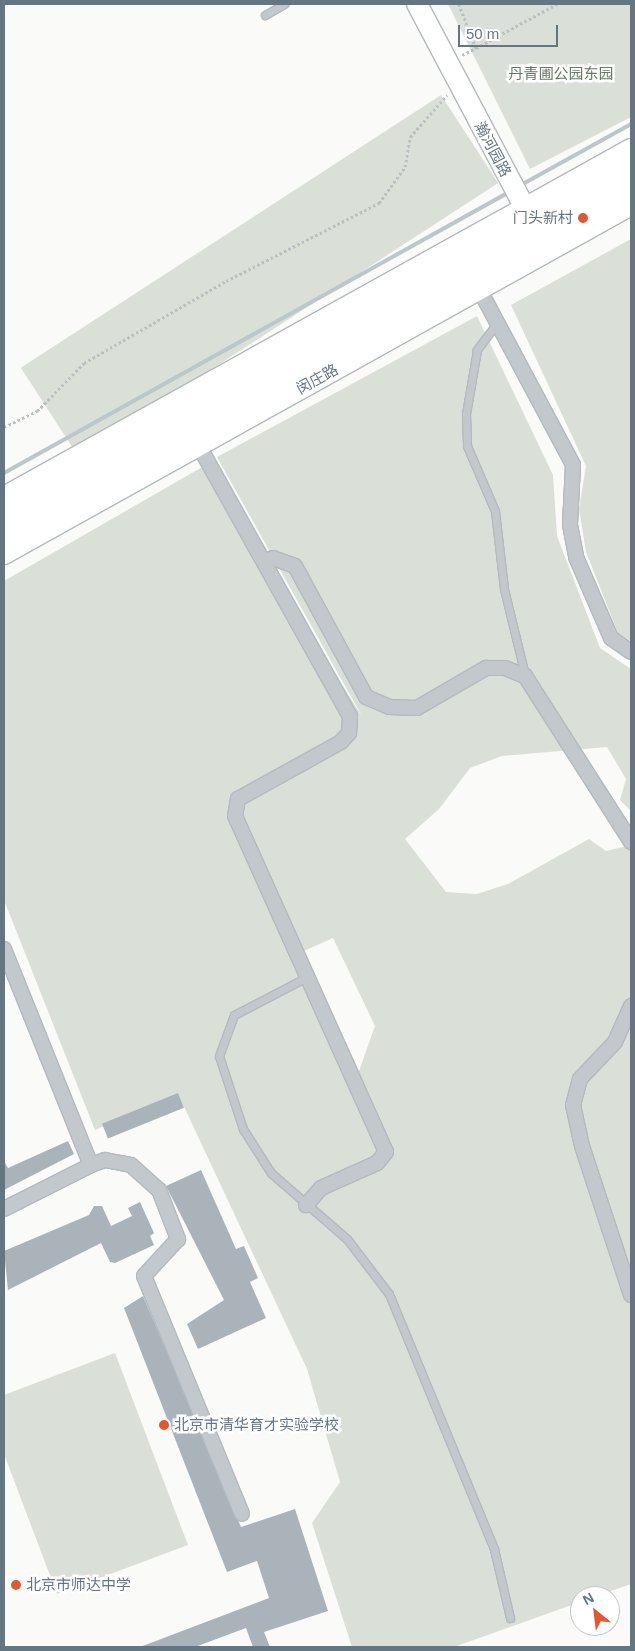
<!DOCTYPE html>
<meta charset="utf-8">
<style>
body{margin:0}
#map{position:relative;width:635px;height:1651px;overflow:hidden;background:#fafaf8;font-family:Helvetica,"Noto Sans SC",sans-serif}
div>[style]{position:absolute}
.green>*{inset:0;background:#dadfd7;transform-origin:0 0}
.stream>*{height:4px;margin:-2px;padding:0 2px;transform-origin:2px;border-radius:2px;background:#bbc7cb}
.building>*{inset:0;background:#aab3b9;transform-origin:0 0}
.path>*{height:2.5px;margin-top:-1.25px;transform-origin:0;background:repeating-linear-gradient(90deg,#bbbfc2 0 2.5px,transparent 0 5px)}
.roads{filter:drop-shadow(1px 0 #b3babf) drop-shadow(-1px 0 #b3babf) drop-shadow(0 1px #b3babf) drop-shadow(0 -1px #b3babf)}
.lane>*{height:7px;margin:-3.5px;padding:0 3.5px;transform-origin:3.5px;border-radius:3.5px;background:#c3c8cc}
.street>*{height:14px;margin:-7px;padding:0 7px;transform-origin:7px;border-radius:7px;background:#c3c8cc}
.secondary>*{height:20px;margin:-10px;padding:0 10px;transform-origin:10px;border-radius:10px;background:#fff}
.dots>*{width:14px;height:14px;translate:-50% -50%;box-sizing:border-box;border:2px solid #fff;border-radius:50%}
span{translate:-50% -50%;white-space:nowrap;text-align:center;line-height:1.15;-webkit-text-stroke:5px #fff;paint-order:stroke}
.park-label{font-size:15px;color:#687a64}
.street-label{font-size:15px;color:#657683}
.poi-label{font-size:15px;color:#657683}
.right{translate:-100% -50%;text-align:right}
.left{translate:0 -50%;text-align:left}
.frame{position:absolute;inset:0;border:5px solid #657683;pointer-events:none}
.north{position:absolute;left:570px;top:1586px;width:50px;height:50px;box-sizing:border-box;background:#fff;border:1px solid #c1c8cd;border-radius:50%;rotate:331deg;font-size:14px;font-weight:700;line-height:20px;text-align:center;color:#657683}
.north::after{content:'';display:block;margin:auto;width:18px;height:22px;background:#e4572e;clip-path:polygon(50% 0,100% 100%,50% 72%,0 100%)}
.scale{position:absolute;left:458px;top:25px;width:100px;height:22px;box-sizing:border-box;border:2px solid #657683;border-top:0;padding-left:6px;font-size:15px;line-height:18px;white-space:nowrap;color:#657683;-webkit-text-stroke:4px #fff;paint-order:stroke}
</style>
<div id="map">
<div class="green">
<div style="clip-path:polygon(448px 4px,631px 4px,631px 117px,530px 169px)"></div>
<div style="left:441px;top:95px;width:105px;height:501px;rotate:57deg"></div>
<div style="clip-path:polygon(631px 239px,631px 641px,618px 633px,586px 552px,579px 509px,586px 466px,511px 305px)"></div>
<div style="clip-path:polygon(evenodd,477px 316px,553px 475px,557px 536px,600px 648px,631px 669px,631px 811px,620px 800px,626px 779px,607px 747px,502px 756px,470px 768px,439px 809px,405px 839px,446px 892px,477px 894px,508px 884px,589px 839px,606px 851px,631px 845px,631px 1584px,597px 1596px,580px 1596px,580px 1602px,454px 1647px,352px 1647px,312px 1523px,340px 1482px,307px 1369px,178px 1094px,95px 1130px,4px 900px,4px 581px,204px 466px,363px 718px,217px 457px,477px 316px,333px 938px,375px 1026px,359px 1071px,304px 951px,333px 938px)"></div>
<div style="clip-path:polygon(115px 1353px,188px 1545px,57px 1594px,4px 1454px,4px 1395px)"></div>
</div>
<div class="stream">
<div style="left:521px;top:185px;width:126px;rotate:-29deg"></div>
<div style="left:4px;top:473px;width:580px;rotate:-29.08deg"></div>
</div>
<div class="building">
<div style="left:178px;top:1093px;width:16px;height:82px;rotate:68deg"></div>
<div style="clip-path:polygon(68px 1141px,74px 1154px,4px 1190px,4px 1161px,8px 1168px)"></div>
<div style="clip-path:polygon(201px 1170px,236px 1249px,244px 1246px,258px 1278px,250px 1282px,266px 1318px,198px 1349px,187px 1324px,224px 1300px,166px 1186px)"></div>
<div style="clip-path:polygon(140px 1202px,154px 1233px,150px 1236px,154px 1245px,115px 1263px,110px 1262px,101px 1243px,8px 1290px,4px 1251px,89px 1215px,94px 1206px,102px 1206px,111px 1226px,132px 1216px,128px 1208px)"></div>
<div style="clip-path:polygon(143px 1296px,241px 1527px,295px 1509px,328px 1611px,264px 1632px,270px 1647px,253px 1647px,246px 1628px,195px 1647px,140px 1647px,269px 1598px,257px 1561px,227px 1572px,124px 1308px)"></div>
</div>
<div class="path">
<div style="left:459px;top:4px;width:47px;rotate:68.9deg"></div>
<div style="left:476px;top:48px;width:92px;rotate:-28.5deg"></div>
<div style="left:462px;top:55px;width:16px;rotate:-27deg"></div>
<div style="left:4px;top:427px;width:37px;rotate:-26deg"></div>
<div style="left:37px;top:411px;width:67px;rotate:-45.6deg"></div>
<div style="left:84px;top:363px;width:164px;rotate:-30deg"></div>
<div style="left:226px;top:281px;width:172px;rotate:-27deg"></div>
<div style="left:379px;top:203px;width:44px;rotate:-54.2deg"></div>
<div style="left:405px;top:167px;width:30px;rotate:-81deg"></div>
<div style="left:410px;top:137px;width:56px;rotate:-48.6deg"></div>
</div>
<div class="roads">
<div class="lane">
<div style="left:265px;top:15px;width:22px;rotate:-30deg"></div>
<div style="left:497px;top:323px;width:34px;rotate:127deg"></div>
<div style="left:477px;top:350px;width:65px;rotate:99.8deg"></div>
<div style="left:466px;top:414px;width:32px;rotate:88deg"></div>
<div style="left:467px;top:446px;width:71px;rotate:66.7deg"></div>
<div style="left:495px;top:511px;width:79px;rotate:83.4deg"></div>
<div style="left:504px;top:589px;width:89px;rotate:76.3deg"></div>
<div style="left:307px;top:977px;width:82px;rotate:152.5deg"></div>
<div style="left:234px;top:1015px;width:44px;rotate:110.1deg"></div>
<div style="left:219px;top:1056px;width:77px;rotate:71.8deg"></div>
<div style="left:243px;top:1129px;width:52px;rotate:57.5deg"></div>
<div style="left:271px;top:1173px;width:101px;rotate:41deg"></div>
<div style="left:347px;top:1239px;width:69px;rotate:52.6deg"></div>
<div style="left:389px;top:1294px;width:276px;rotate:67.6deg"></div>
<div style="left:494px;top:1549px;width:71px;rotate:76.9deg"></div>
</div>
<div class="street">
<div style="left:476px;top:283px;width:206px;rotate:61.9deg"></div>
<div style="left:573px;top:465px;width:60px;rotate:92.9deg"></div>
<div style="left:570px;top:525px;width:33px;rotate:79deg"></div>
<div style="left:576px;top:557px;width:88px;rotate:66.6deg"></div>
<div style="left:611px;top:638px;width:24px;rotate:35deg"></div>
<div style="left:195px;top:439px;width:317px;rotate:60.8deg"></div>
<div style="left:350px;top:716px;width:17px;rotate:93deg"></div>
<div style="left:349px;top:733px;width:12px;rotate:132deg"></div>
<div style="left:341px;top:742px;width:118px;rotate:151deg"></div>
<div style="left:238px;top:799px;width:17px;rotate:100deg"></div>
<div style="left:235px;top:816px;width:368px;rotate:65.8deg"></div>
<div style="left:386px;top:1152px;width:14px;rotate:129deg"></div>
<div style="left:377px;top:1163px;width:61px;rotate:155.9deg"></div>
<div style="left:321px;top:1188px;width:23px;rotate:131deg"></div>
<div style="left:264px;top:562px;width:10px;rotate:-24deg"></div>
<div style="left:273px;top:558px;width:23px;rotate:20deg"></div>
<div style="left:295px;top:566px;width:149px;rotate:61.5deg"></div>
<div style="left:366px;top:697px;width:25px;rotate:23deg"></div>
<div style="left:389px;top:707px;width:28px;rotate:2deg"></div>
<div style="left:417px;top:708px;width:80px;rotate:-30.1deg"></div>
<div style="left:486px;top:668px;width:19px"></div>
<div style="left:505px;top:668px;width:22px;rotate:22deg"></div>
<div style="left:525px;top:676px;width:197px;rotate:57.4deg"></div>
<div style="left:4px;top:949px;width:233px;rotate:68.1deg"></div>
<div style="left:91px;top:1165px;width:15px;rotate:-20deg"></div>
<div style="left:105px;top:1160px;width:26px;rotate:11deg"></div>
<div style="left:131px;top:1165px;width:38px;rotate:42deg"></div>
<div style="left:159px;top:1190px;width:53px;rotate:68.8deg"></div>
<div style="left:178px;top:1239px;width:50px;rotate:132.6deg"></div>
<div style="left:144px;top:1276px;width:257px;rotate:67.6deg"></div>
<div style="left:631px;top:1006px;width:39px;rotate:114deg"></div>
<div style="left:615px;top:1042px;width:51px;rotate:133.4deg"></div>
<div style="left:580px;top:1079px;width:27px;rotate:105deg"></div>
<div style="left:573px;top:1105px;width:42px;rotate:77.6deg"></div>
<div style="left:582px;top:1146px;width:157px;rotate:71.8deg"></div>
<div style="left:4px;top:1209px;width:97px;rotate:-26.8deg"></div>
</div>
<div class="secondary">
<div style="left:417px;top:4px;width:243px;rotate:62.1deg"></div>
<div style="left:4px;top:497px;width:717px;rotate:-29.03deg"></div>
<div style="left:4px;top:517px;width:717px;rotate:-29.03deg"></div>
<div style="left:4px;top:536px;width:718px;rotate:-29.1deg"></div>
<div style="left:4px;top:554px;width:718px;rotate:-29.1deg"></div>
</div>
</div>
<div class="dots">
<div style="left:583px;top:218px;background:#e4572e"></div>
<div style="left:164px;top:1425px;background:#e4572e"></div>
<div style="left:16px;top:1585px;background:#e4572e"></div>
</div>
<div class="park-label">
<span style="left:561px;top:74px">丹青圃公园东园</span>
</div>
<div class="street-label">
<span style="left:493px;top:149px;rotate:62deg">瀚河园路</span>
<span style="left:317px;top:379px;rotate:-29deg">闵庄路</span>
</div>
<div class="poi-label">
<span class="right" style="left:573px;top:218px">门头新村</span>
<span class="left" style="left:174px;top:1425px">北京市清华育才实验学校</span>
<span class="left" style="left:26px;top:1585px">北京市师达中学</span>
</div>
<div class="frame"></div>
<div class="north">N</div>
<div class="scale">50 m</div>
</div>
